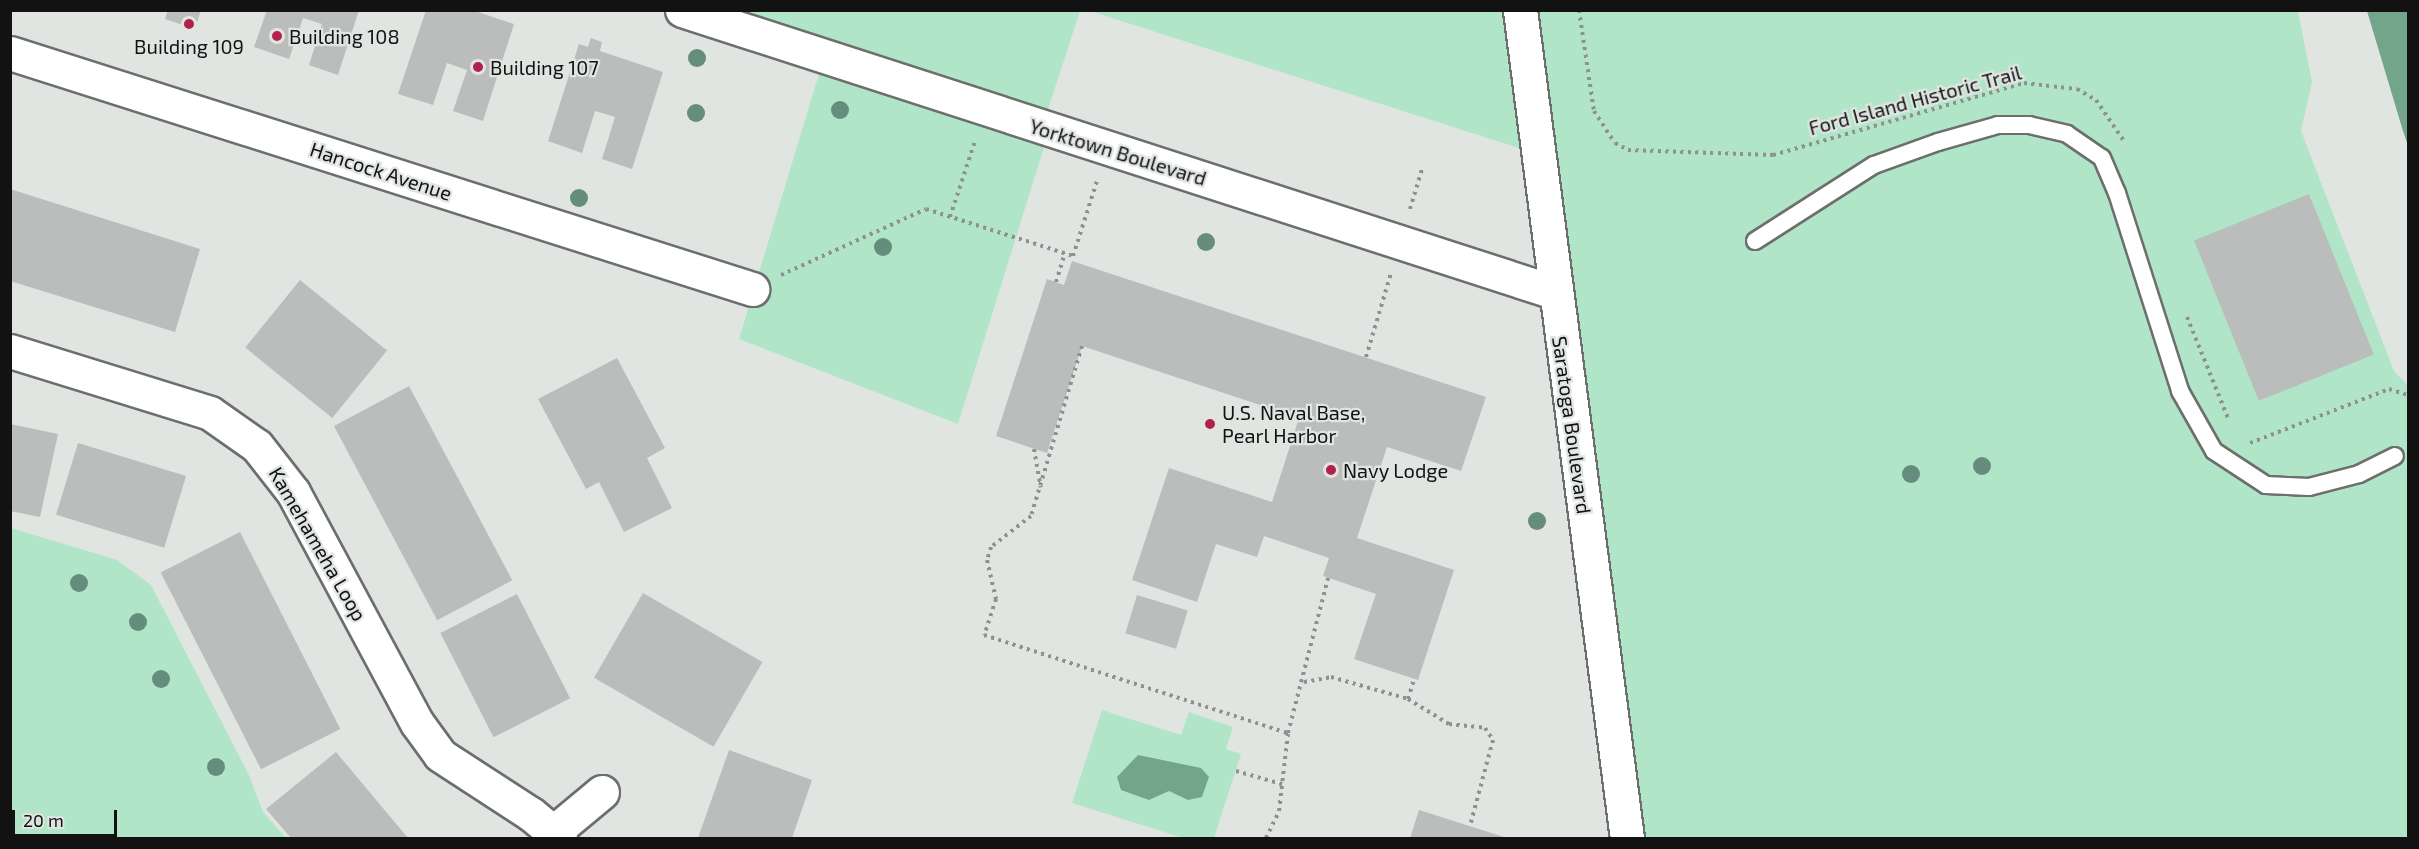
<!DOCTYPE html>
<style>
body{margin:0}
#map{position:relative;width:2419px;height:849px;overflow:hidden;background:#e1e5e2;font-family:"Exo 2",sans-serif}
div>[style]{position:absolute}
.green>*{inset:0;background:#b1e5c8}
.water>*{inset:0;background:#73a58a}
.building>*{inset:0;background:#babdbb;transform-origin:0 0}
.path>*{height:4px;margin-top:-2px;transform-origin:0;background:repeating-linear-gradient(90deg,#8e918f 0 3px,transparent 0 7.5px)}
.roads{filter:drop-shadow(2px 0 #6c6f6d) drop-shadow(-2px 0 #6c6f6d) drop-shadow(0 2px #6c6f6d) drop-shadow(0 -2px #6c6f6d)}
.service>*{height:16px;margin:-8px;padding:0 8px;transform-origin:8px;border-radius:8px;background:#fff}
.minor>*{height:33px;margin:-16.5px;padding:0 16.5px;transform-origin:16.5px;border-radius:16.5px;background:#fff}
.trees>*{width:18px;height:18px;margin:-9px;border-radius:50%;background:#658c7d}
.dots>*{width:16px;height:16px;translate:-50% -50%;box-sizing:border-box;border:3px solid #e1e5e2;border-radius:50%}
span{translate:-50% -50%;white-space:nowrap;text-align:center;line-height:1.15;-webkit-text-stroke:4.5px #e1e5e2;paint-order:stroke}
.poi-label{font-size:20px;color:#111211}
.left{translate:0 -50%;text-align:left}
.street-label{font-size:20px;color:#111211}
.frame{position:absolute;inset:0;border:12px solid #111211;pointer-events:none}
.scale{position:absolute;left:12px;top:810px;width:105px;height:27px;box-sizing:border-box;border:3px solid #111211;border-top:0;padding-left:8px;font-size:18px;line-height:21px;white-space:nowrap;color:#111211;-webkit-text-stroke:4px #e1e5e2;paint-order:stroke}
</style>
<div id="map">
<div class="green">
<div style="clip-path:polygon(682px 11px,1080px 11px,1042px 128px,1049px 131px,958px 424px,739px 339px,824px 57px)"></div>
<div style="clip-path:polygon(1090px 11px,2298px 11px,2312px 82px,2301px 131px,2394px 371px,2408px 385px,2408px 838px,1627px 838px,1522px 149px)"></div>
<div style="clip-path:polygon(11px 528px,117px 560px,151px 585px,248px 773px,263px 812px,286px 838px,11px 838px)"></div>
<div style="clip-path:polygon(1102px 710px,1181px 735px,1189px 712px,1233px 727px,1226px 749px,1241px 754px,1214px 838px,1183px 838px,1072px 803px)"></div>
</div>
<div class="water">
<div style="clip-path:polygon(2367px 11px,2408px 11px,2408px 146px,2403px 131px)"></div>
<div style="clip-path:polygon(1138px 755px,1201px 768px,1209px 777px,1202px 797px,1188px 800px,1169px 791px,1149px 800px,1121px 790px,1117px 777px)"></div>
</div>
<div class="building">
<div style="clip-path:polygon(168px 10px,201px 10px,195px 29px,165px 19px)"></div>
<div style="clip-path:polygon(267px 10px,359px 10px,338px 75px,309px 65px,322px 24px,303px 18px,289px 59px,254px 47px)"></div>
<div style="clip-path:polygon(426px 10px,472px 10px,514px 24px,483px 121px,453px 111px,467px 70px,447px 63px,433px 105px,398px 94px)"></div>
<div style="clip-path:polygon(591px 38px,602px 42px,600px 51px,663px 72px,632px 169px,602px 159px,615px 117px,595px 111px,582px 153px,548px 141px,579px 44px,588px 47px)"></div>
<div style="clip-path:polygon(10px 189px,200px 249px,175px 332px,10px 281px)"></div>
<div style="left:2309px;top:194px;width:173px;height:124px;rotate:68deg"></div>
<div style="clip-path:polygon(1072px 261px,1486px 397px,1461px 471px,1387px 447px,1357px 538px,1454px 570px,1418px 680px,1354px 659px,1376px 594px,1323px 576px,1329px 558px,1264px 536px,1257px 557px,1216px 544px,1197px 602px,1132px 580px,1169px 468px,1272px 502px,1299px 418px,1082px 346px,1047px 453px,996px 436px,1047px 279px,1064px 285px)"></div>
<div style="left:300px;top:280px;width:112px;height:87px;rotate:39deg"></div>
<div style="clip-path:polygon(617px 358px,665px 448px,647px 458px,672px 508px,624px 532px,599px 482px,586px 489px,538px 399px)"></div>
<div style="left:409px;top:386px;width:220px;height:85px;rotate:62deg"></div>
<div style="clip-path:polygon(10px 424px,58px 434px,40px 517px,10px 511px)"></div>
<div style="left:78px;top:443px;width:113px;height:75px;rotate:17deg"></div>
<div style="left:240px;top:532px;width:221px;height:89px;rotate:63deg"></div>
<div style="left:643px;top:593px;width:138px;height:98px;rotate:30deg"></div>
<div style="left:517px;top:594px;width:117px;height:86px;rotate:63deg"></div>
<div style="left:1137px;top:595px;width:53px;height:40px;rotate:17deg"></div>
<div style="clip-path:polygon(729px 750px,812px 780px,792px 838px,698px 838px)"></div>
<div style="clip-path:polygon(336px 752px,408px 838px,291px 838px,266px 809px)"></div>
<div style="clip-path:polygon(1419px 810px,1507px 838px,1410px 838px)"></div>
</div>
<div class="path">
<div style="left:1579px;top:10px;width:102px;rotate:81.6deg"></div>
<div style="left:1594px;top:111px;width:38px;rotate:57deg"></div>
<div style="left:1615px;top:143px;width:15px;rotate:28deg"></div>
<div style="left:1628px;top:150px;width:145px;rotate:2deg"></div>
<div style="left:1773px;top:155px;width:261px;rotate:-16deg"></div>
<div style="left:2024px;top:83px;width:53px;rotate:6.5deg"></div>
<div style="left:2077px;top:89px;width:22px;rotate:30deg"></div>
<div style="left:2096px;top:100px;width:50px;rotate:55.7deg"></div>
<div style="left:1410px;top:209px;width:42px;rotate:-73.3deg"></div>
<div style="left:950px;top:217px;width:80px;rotate:-71.8deg"></div>
<div style="left:781px;top:275px;width:159px;rotate:-24.5deg"></div>
<div style="left:926px;top:209px;width:154px;rotate:17.7deg"></div>
<div style="left:1073px;top:256px;width:79px;rotate:-72.3deg"></div>
<div style="left:1056px;top:282px;width:30px;rotate:-73deg"></div>
<div style="left:2187px;top:317px;width:109px;rotate:67.9deg"></div>
<div style="left:1082px;top:346px;width:177px;rotate:106.7deg"></div>
<div style="left:1031px;top:516px;width:51px;rotate:142.2deg"></div>
<div style="left:991px;top:547px;width:14px;rotate:107deg"></div>
<div style="left:987px;top:560px;width:40px;rotate:77deg"></div>
<div style="left:996px;top:599px;width:38px;rotate:108deg"></div>
<div style="left:984px;top:635px;width:319px;rotate:17.9deg"></div>
<div style="left:1366px;top:357px;width:88px;rotate:-73.4deg"></div>
<div style="left:2250px;top:443px;width:149px;rotate:-21.2deg"></div>
<div style="left:2389px;top:389px;width:20px;rotate:18deg"></div>
<div style="left:1034px;top:449px;width:39px;rotate:80deg"></div>
<div style="left:1304px;top:682px;width:27px;rotate:-10deg"></div>
<div style="left:1331px;top:677px;width:80px;rotate:15.9deg"></div>
<div style="left:1408px;top:699px;width:48px;rotate:31.4deg"></div>
<div style="left:1449px;top:724px;width:36px;rotate:6deg"></div>
<div style="left:1485px;top:728px;width:14px;rotate:56deg"></div>
<div style="left:1493px;top:740px;width:89px;rotate:105deg"></div>
<div style="left:1408px;top:699px;width:21px;rotate:-73deg"></div>
<div style="left:1236px;top:771px;width:51px;rotate:15.9deg"></div>
<div style="left:1266px;top:838px;width:30px;rotate:-64deg"></div>
<div style="left:1279px;top:811px;width:79px;rotate:-83.4deg"></div>
<div style="left:1288px;top:733px;width:160px;rotate:-75.5deg"></div>
</div>
<div class="roads">
<div class="service">
<div style="left:1755px;top:241px;width:141px;rotate:-32.6deg"></div>
<div style="left:1874px;top:165px;width:68px;rotate:-19.8deg"></div>
<div style="left:1938px;top:142px;width:62px;rotate:-15.8deg"></div>
<div style="left:1998px;top:125px;width:31px"></div>
<div style="left:2029px;top:125px;width:39px;rotate:13deg"></div>
<div style="left:2067px;top:134px;width:42px;rotate:34.4deg"></div>
<div style="left:2102px;top:158px;width:38px;rotate:67deg"></div>
<div style="left:2117px;top:193px;width:208px;rotate:72.3deg"></div>
<div style="left:2180px;top:391px;width:69px;rotate:60.5deg"></div>
<div style="left:2214px;top:451px;width:62px;rotate:33.2deg"></div>
<div style="left:2266px;top:485px;width:43px;rotate:2.7deg"></div>
<div style="left:2309px;top:487px;width:52px;rotate:-14.6deg"></div>
<div style="left:2359px;top:474px;width:40px;rotate:-26.6deg"></div>
</div>
<div class="minor">
<div style="left:682px;top:10px;width:916px;rotate:17.92deg"></div>
<div style="left:1520px;top:10px;width:835px;rotate:82.64deg"></div>
<div style="left:10px;top:53px;width:779px;rotate:17.64deg"></div>
<div style="left:10px;top:351px;width:209px;rotate:17.2deg"></div>
<div style="left:210px;top:413px;width:57px;rotate:35.1deg"></div>
<div style="left:257px;top:446px;width:58px;rotate:52deg"></div>
<div style="left:293px;top:492px;width:262px;rotate:61.8deg"></div>
<div style="left:417px;top:723px;width:39px;rotate:54deg"></div>
<div style="left:440px;top:755px;width:108px;rotate:33deg"></div>
<div style="left:531px;top:814px;width:38px;rotate:40deg"></div>
<div style="left:555px;top:831px;width:61px;rotate:-39.7deg"></div>
</div>
</div>
<div class="trees">
<div style="left:697px;top:58px"></div>
<div style="left:840px;top:110px"></div>
<div style="left:696px;top:113px"></div>
<div style="left:579px;top:198px"></div>
<div style="left:1206px;top:242px"></div>
<div style="left:883px;top:247px"></div>
<div style="left:1982px;top:466px"></div>
<div style="left:1911px;top:474px"></div>
<div style="left:1537px;top:521px"></div>
<div style="left:79px;top:583px"></div>
<div style="left:138px;top:622px"></div>
<div style="left:161px;top:679px"></div>
<div style="left:216px;top:767px"></div>
</div>
<div class="dots">
<div style="left:189px;top:24px;background:#b2214c"></div>
<div style="left:277px;top:36px;background:#b2214c"></div>
<div style="left:478px;top:67px;background:#b2214c"></div>
<div style="left:1210px;top:424px;background:#b2214c"></div>
<div style="left:1331px;top:470px;background:#b2214c"></div>
</div>
<div class="poi-label">
<span class="left" style="left:289px;top:36px">Building 108</span>
<span style="left:189px;top:46px">Building 109</span>
<span class="left" style="left:490px;top:67px">Building 107</span>
<span class="left" style="left:1222px;top:424px">U.S. Naval Base,<br>Pearl Harbor</span>
<span class="left" style="left:1343px;top:470px">Navy Lodge</span>
</div>
<div class="street-label">
<span style="left:1915px;top:100px;rotate:-15deg">Ford Island Historic Trail</span>
<span style="left:1118px;top:152px;rotate:17deg">Yorktown Boulevard</span>
<span style="left:381px;top:171px;rotate:18deg">Hancock Avenue</span>
<span style="left:1572px;top:425px;rotate:82deg">Saratoga Boulevard</span>
<span style="left:318px;top:544px;rotate:60deg">Kamehameha Loop</span>
</div>
<div class="frame"></div>
<div class="scale">20 m</div>
</div>
